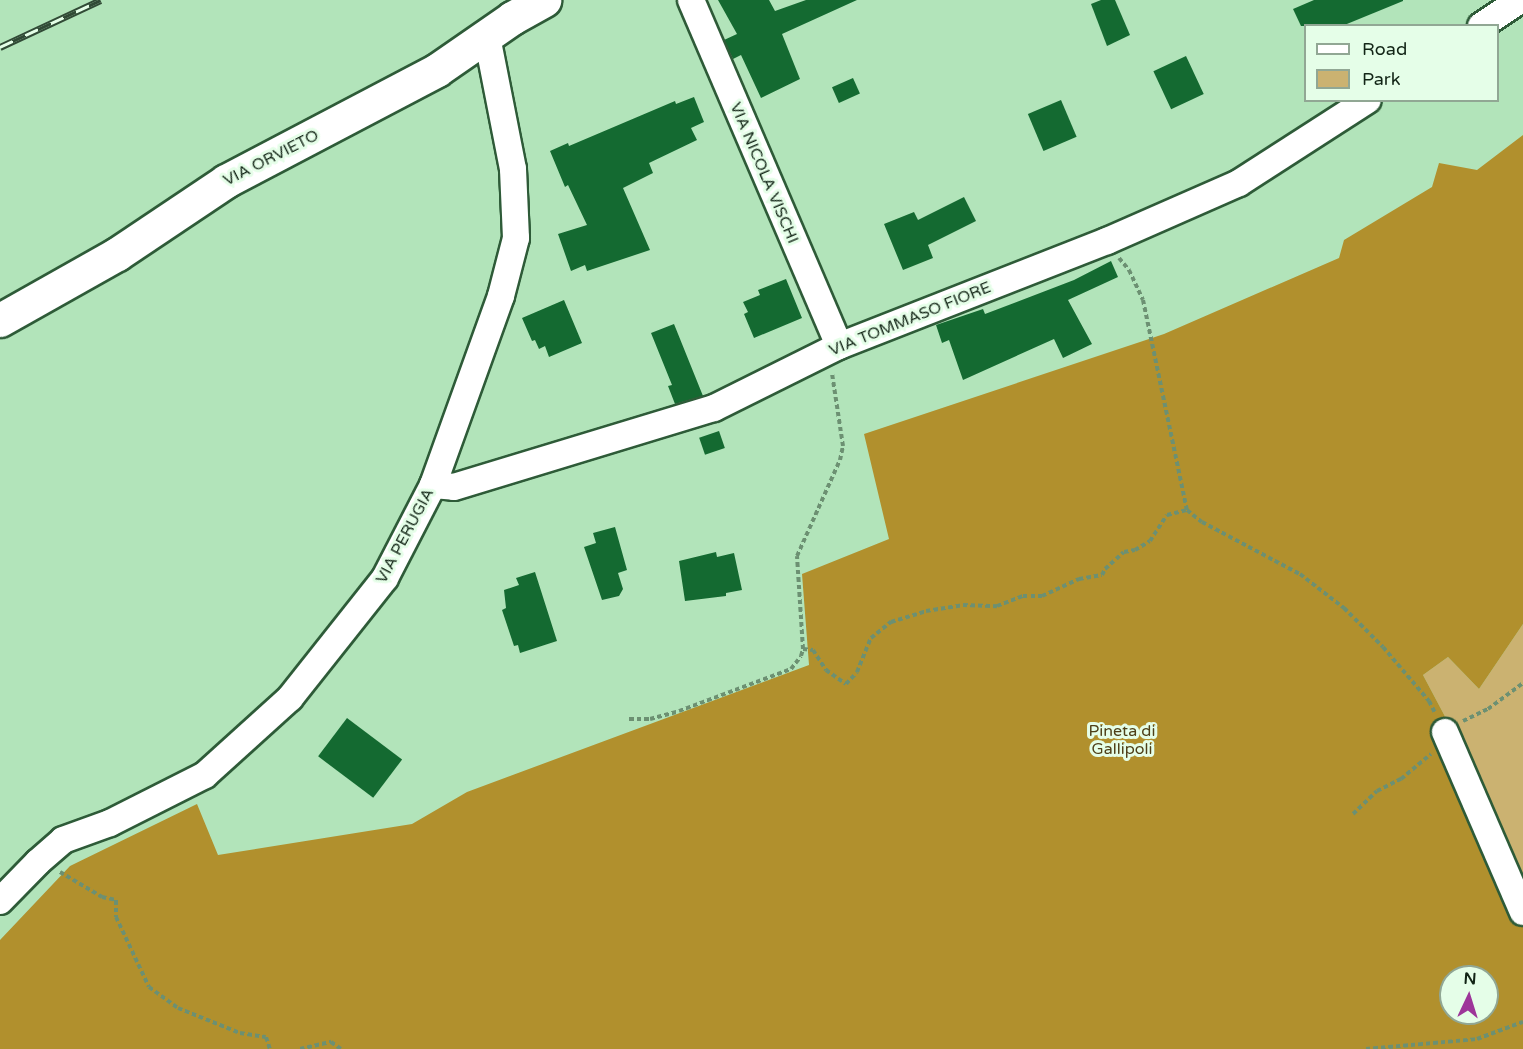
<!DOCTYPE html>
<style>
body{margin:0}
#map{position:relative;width:1523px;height:1049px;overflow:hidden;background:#b2e4ba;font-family:"Varela Round",sans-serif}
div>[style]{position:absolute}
.green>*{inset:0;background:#cbb271}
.forest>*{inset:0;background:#b1902d}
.building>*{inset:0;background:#146a31;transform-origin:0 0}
.path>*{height:4px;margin-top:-2px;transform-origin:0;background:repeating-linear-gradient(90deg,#6c9072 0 4.5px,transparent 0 7.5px)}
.roads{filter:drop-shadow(2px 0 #2e5b38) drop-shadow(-2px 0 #2e5b38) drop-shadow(0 2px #2e5b38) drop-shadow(0 -2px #2e5b38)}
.street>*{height:26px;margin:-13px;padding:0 13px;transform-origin:13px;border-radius:13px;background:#fff}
.secondary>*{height:33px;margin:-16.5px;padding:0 16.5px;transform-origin:16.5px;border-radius:16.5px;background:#fff}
.rail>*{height:7px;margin-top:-3.5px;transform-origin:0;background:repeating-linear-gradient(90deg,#e5fee8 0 14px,#314a36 0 28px);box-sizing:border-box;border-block:2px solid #314a36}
span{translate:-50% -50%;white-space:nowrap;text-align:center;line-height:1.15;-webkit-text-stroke:6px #e5fee8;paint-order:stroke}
.street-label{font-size:16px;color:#122516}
.park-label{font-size:16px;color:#4e3f17}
.legend{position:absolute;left:1304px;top:24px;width:195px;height:78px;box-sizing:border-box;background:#e5fee8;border:2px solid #91a794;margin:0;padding:8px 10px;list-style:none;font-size:18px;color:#122516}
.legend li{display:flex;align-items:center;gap:12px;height:30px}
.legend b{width:30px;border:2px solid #91a794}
.north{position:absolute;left:1439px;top:965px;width:60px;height:60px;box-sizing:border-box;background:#e5fee8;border:2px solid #91a794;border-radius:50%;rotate:4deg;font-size:16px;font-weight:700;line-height:24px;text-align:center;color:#122516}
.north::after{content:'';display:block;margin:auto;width:21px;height:27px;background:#9d3699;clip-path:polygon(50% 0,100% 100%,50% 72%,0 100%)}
</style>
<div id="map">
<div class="green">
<div style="clip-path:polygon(1523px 624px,1523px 876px,1466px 756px,1423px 675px,1448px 657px,1479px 689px)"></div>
</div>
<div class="forest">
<div style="clip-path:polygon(evenodd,1523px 135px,1523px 624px,1479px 689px,1448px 657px,1423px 675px,1466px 756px,1523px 876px,1523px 1049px,0 1049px,0 940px,70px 866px,197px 804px,218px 855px,412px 824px,467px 792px,809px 665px,802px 574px,889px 539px,864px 434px,1164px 334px,1339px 258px,1344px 240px,1432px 187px,1439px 163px,1477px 170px,1523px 135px,1451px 977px,1487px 977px,1487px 1013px,1451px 1013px,1451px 977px)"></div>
</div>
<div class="building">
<div style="clip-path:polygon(718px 0,769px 0,775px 11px,806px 0,857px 0,782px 34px,800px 79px,761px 98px,741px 55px,733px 59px,724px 40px,737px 34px)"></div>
<div style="clip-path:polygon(1101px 0,1115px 0,1130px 35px,1107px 46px,1091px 4px)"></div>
<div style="clip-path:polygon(1314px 0,1403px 0,1403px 1px,1342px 26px,1301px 26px,1293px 9px)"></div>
<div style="left:1186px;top:56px;width:42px;height:36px;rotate:65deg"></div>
<div style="left:853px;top:78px;width:17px;height:23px;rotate:66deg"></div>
<div style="clip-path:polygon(694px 97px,704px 122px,691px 128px,697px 140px,649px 163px,653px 173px,623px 188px,650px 250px,587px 271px,585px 265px,571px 271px,558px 234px,587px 225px,568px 185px,565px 187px,550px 151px,568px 143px,569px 146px,675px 101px,676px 104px)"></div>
<div style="left:1061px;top:100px;width:40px;height:36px;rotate:67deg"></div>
<div style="clip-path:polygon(964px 197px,976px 221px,928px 245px,933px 258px,903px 270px,884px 224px,914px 212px,918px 220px)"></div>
<div style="clip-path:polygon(1111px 261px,1118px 277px,1068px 300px,1092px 344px,1063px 358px,1054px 339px,963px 380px,949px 340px,942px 343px,936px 325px,983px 309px,985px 314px,1074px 280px)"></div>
<div style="clip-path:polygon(786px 279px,802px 318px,754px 338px,744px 314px,748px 312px,743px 302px,760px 295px,758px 290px)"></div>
<div style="clip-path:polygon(564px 300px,582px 343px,549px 357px,545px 346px,539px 349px,535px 340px,532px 341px,522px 318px)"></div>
<div style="clip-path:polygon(674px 324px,703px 396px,675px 404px,668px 386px,672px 385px,651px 333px)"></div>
<div style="left:719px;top:431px;width:18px;height:21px;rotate:71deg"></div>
<div style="clip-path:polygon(615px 527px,627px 570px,618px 573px,623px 589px,619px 596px,602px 600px,584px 547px,596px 543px,593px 533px)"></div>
<div style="clip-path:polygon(716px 552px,717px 557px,734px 553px,742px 590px,726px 593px,726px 596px,685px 601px,679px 561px)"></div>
<div style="clip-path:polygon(535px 572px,557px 641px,520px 653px,518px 645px,514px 646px,502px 610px,506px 608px,504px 590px,519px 585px,516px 578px)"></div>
<div style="left:347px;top:718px;width:69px;height:48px;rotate:37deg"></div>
</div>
<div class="path">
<div style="left:1119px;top:258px;width:16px;rotate:50deg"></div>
<div style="left:1129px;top:270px;width:33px;rotate:65deg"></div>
<div style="left:1143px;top:300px;width:215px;rotate:78.2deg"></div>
<div style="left:1187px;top:510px;width:19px;rotate:39deg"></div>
<div style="left:1202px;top:522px;width:111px;rotate:28deg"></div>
<div style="left:1300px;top:574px;width:56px;rotate:37.7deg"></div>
<div style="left:1344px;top:608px;width:55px;rotate:45deg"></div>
<div style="left:1383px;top:647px;width:71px;rotate:49.6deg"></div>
<div style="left:1429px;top:701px;width:13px;rotate:63deg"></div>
<div style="left:803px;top:649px;width:10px;rotate:6deg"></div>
<div style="left:813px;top:650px;width:24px;rotate:57deg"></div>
<div style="left:826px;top:670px;width:24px;rotate:35deg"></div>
<div style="left:846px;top:684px;width:16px;rotate:-47deg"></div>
<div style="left:857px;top:672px;width:37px;rotate:-68deg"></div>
<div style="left:871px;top:638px;width:26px;rotate:-39deg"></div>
<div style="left:891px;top:622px;width:37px;rotate:-17deg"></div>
<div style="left:926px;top:611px;width:37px;rotate:-9deg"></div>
<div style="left:963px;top:605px;width:34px;rotate:2deg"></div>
<div style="left:997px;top:606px;width:28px;rotate:-21deg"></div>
<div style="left:1023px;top:596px;width:19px"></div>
<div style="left:1042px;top:596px;width:41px;rotate:-24.7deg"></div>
<div style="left:1079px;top:579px;width:23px;rotate:-10deg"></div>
<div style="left:1102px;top:575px;width:7px;rotate:-63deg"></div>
<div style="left:1105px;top:569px;width:25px;rotate:-42deg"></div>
<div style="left:1124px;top:552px;width:11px;rotate:-10deg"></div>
<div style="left:1135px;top:550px;width:17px;rotate:-31deg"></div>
<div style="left:1150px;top:541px;width:31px;rotate:-57deg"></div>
<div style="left:1167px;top:515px;width:21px;rotate:-14deg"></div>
<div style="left:629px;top:719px;width:21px"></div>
<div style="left:650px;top:719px;width:30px;rotate:-15deg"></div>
<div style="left:679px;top:711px;width:120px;rotate:-20.6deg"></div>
<div style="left:791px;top:669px;width:16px;rotate:-52deg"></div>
<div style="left:801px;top:656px;width:7px;rotate:-74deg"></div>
<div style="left:803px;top:649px;width:93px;rotate:-93.7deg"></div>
<div style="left:797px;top:556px;width:105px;rotate:-65.9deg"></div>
<div style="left:840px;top:460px;width:14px;rotate:-78deg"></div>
<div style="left:843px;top:446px;width:74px;rotate:-98.6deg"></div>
<div style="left:1463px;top:721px;width:28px;rotate:-26deg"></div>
<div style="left:1488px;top:709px;width:44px;rotate:-36.6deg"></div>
<div style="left:1353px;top:814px;width:33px;rotate:-44deg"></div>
<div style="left:1377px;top:791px;width:27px;rotate:-27deg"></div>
<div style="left:1401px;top:779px;width:39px;rotate:-40deg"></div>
<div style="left:60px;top:872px;width:49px;rotate:30.8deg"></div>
<div style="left:102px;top:897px;width:14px;rotate:12deg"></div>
<div style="left:116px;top:900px;width:17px;rotate:90deg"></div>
<div style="left:116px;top:917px;width:77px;rotate:64.8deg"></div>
<div style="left:149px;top:987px;width:36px;rotate:36deg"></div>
<div style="left:178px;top:1008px;width:67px;rotate:22deg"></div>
<div style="left:240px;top:1033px;width:26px;rotate:9deg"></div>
<div style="left:266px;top:1037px;width:13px;rotate:72deg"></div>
<div style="left:300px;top:1049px;width:32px;rotate:-13deg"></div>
<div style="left:331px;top:1042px;width:12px;rotate:35deg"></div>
<div style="left:1366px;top:1049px;width:111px;rotate:-5.1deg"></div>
<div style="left:1477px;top:1039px;width:49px;rotate:-20.3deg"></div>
</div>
<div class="roads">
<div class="street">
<div style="left:691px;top:0;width:376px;rotate:66.8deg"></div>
<div style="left:1481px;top:26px;width:47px;rotate:-33.7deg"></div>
<div style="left:433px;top:485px;width:21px;rotate:5deg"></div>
<div style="left:454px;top:487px;width:272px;rotate:-16.9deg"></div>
<div style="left:714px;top:408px;width:140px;rotate:-26.4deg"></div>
<div style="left:839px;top:346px;width:288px;rotate:-21.4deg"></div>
<div style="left:1107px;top:241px;width:144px;rotate:-23.7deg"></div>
<div style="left:1239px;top:183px;width:153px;rotate:-32.8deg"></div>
<div style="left:1445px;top:732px;width:196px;rotate:66.6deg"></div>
<div style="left:0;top:901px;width:54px;rotate:-45.7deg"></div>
<div style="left:38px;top:862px;width:33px;rotate:-41deg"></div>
<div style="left:63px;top:840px;width:50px;rotate:-19.9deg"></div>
<div style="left:110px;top:823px;width:106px;rotate:-26.8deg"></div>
<div style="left:205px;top:775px;width:115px;rotate:-42.2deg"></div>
<div style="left:290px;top:698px;width:153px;rotate:-51.6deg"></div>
<div style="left:385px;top:578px;width:105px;rotate:-62.7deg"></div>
<div style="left:433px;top:485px;width:201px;rotate:-70.2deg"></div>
<div style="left:501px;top:296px;width:60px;rotate:-75.5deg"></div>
<div style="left:516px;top:238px;width:69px;rotate:-92.5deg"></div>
<div style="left:513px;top:169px;width:136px;rotate:-101.1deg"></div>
</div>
<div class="secondary">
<div style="left:0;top:320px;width:134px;rotate:-29.4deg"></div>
<div style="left:117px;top:254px;width:131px;rotate:-33.8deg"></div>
<div style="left:226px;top:181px;width:238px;rotate:-27.7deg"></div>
<div style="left:437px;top:70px;width:91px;rotate:-34.7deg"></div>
<div style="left:512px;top:18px;width:37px;rotate:-29deg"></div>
</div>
</div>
<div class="rail">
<div style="left:0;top:47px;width:111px;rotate:-25deg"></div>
</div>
<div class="street-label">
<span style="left:271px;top:158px;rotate:-27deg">VIA ORVIETO</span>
<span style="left:764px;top:173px;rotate:67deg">VIA NICOLA VISCHI</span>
<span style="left:910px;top:319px;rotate:-22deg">VIA TOMMASO FIORE</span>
<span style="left:405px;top:536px;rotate:-62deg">VIA PERUGIA</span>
</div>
<div class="park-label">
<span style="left:1122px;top:740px">Pineta di<br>Gallipoli</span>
</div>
<ul class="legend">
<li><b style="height:8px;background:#fff"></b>Road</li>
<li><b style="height:16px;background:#cbb271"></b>Park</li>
</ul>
<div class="north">N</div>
</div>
